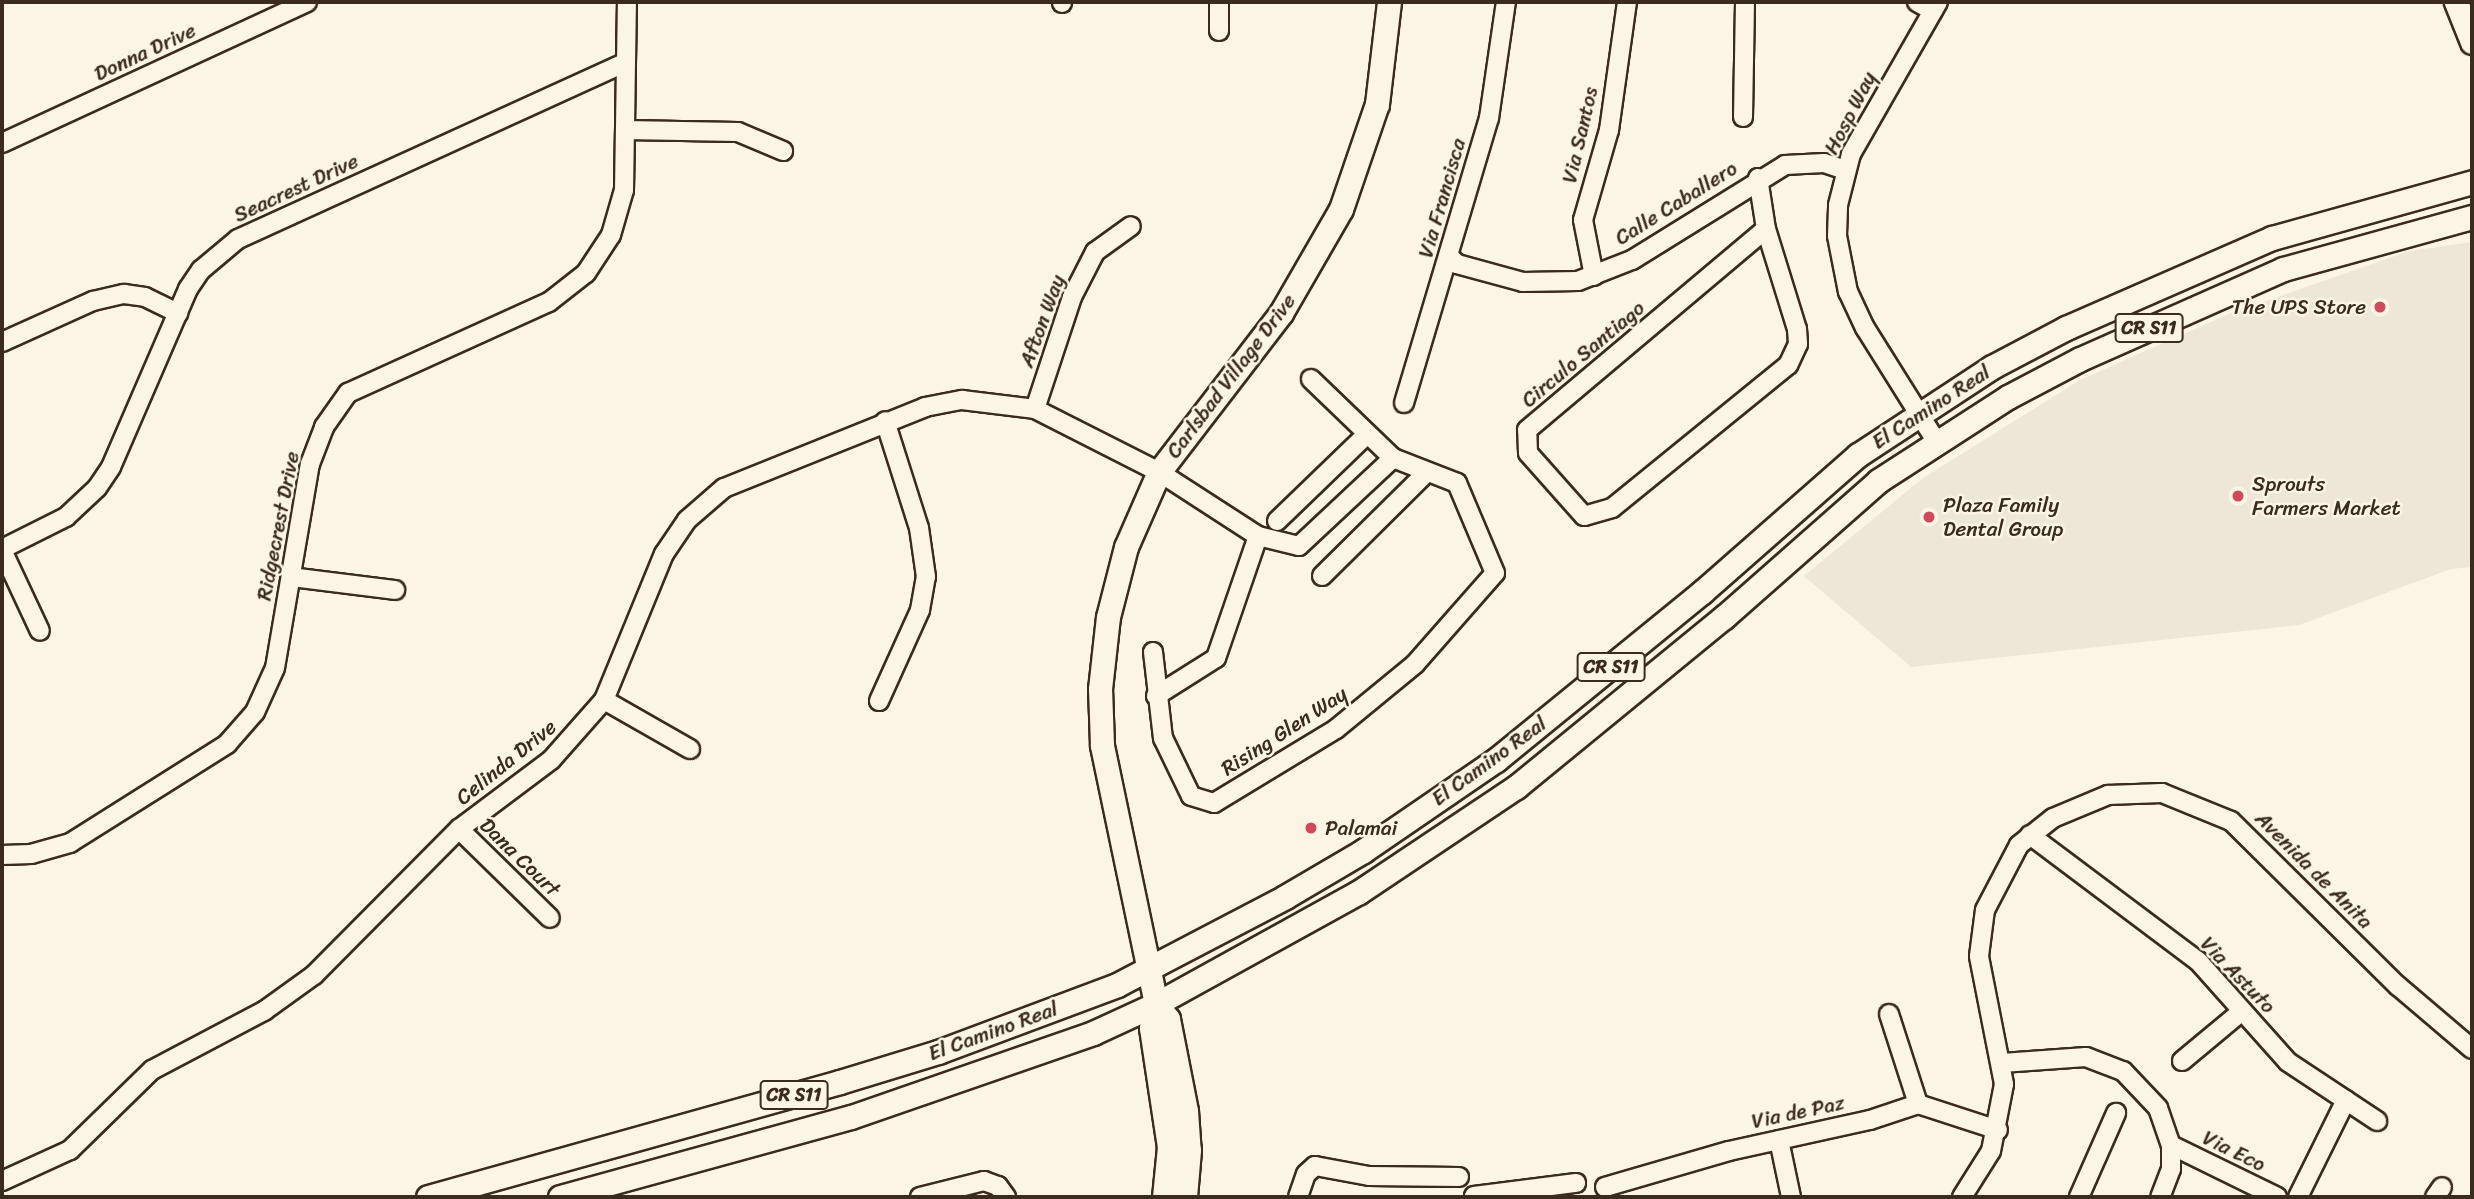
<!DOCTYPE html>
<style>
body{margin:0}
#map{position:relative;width:2474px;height:1199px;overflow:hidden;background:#fcf5e5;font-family:Sriracha,sans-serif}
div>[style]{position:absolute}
.built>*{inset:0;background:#eee6d6}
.roads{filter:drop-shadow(2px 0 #3b2a1e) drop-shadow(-2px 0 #3b2a1e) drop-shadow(0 2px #3b2a1e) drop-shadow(0 -2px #3b2a1e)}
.minor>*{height:18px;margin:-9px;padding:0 9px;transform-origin:9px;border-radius:9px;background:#fcf5e5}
.major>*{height:23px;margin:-11.5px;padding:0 11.5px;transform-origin:11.5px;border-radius:11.5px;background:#fcf5e5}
.dots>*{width:19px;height:19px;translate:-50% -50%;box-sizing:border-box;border:4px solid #fcf5e5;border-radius:50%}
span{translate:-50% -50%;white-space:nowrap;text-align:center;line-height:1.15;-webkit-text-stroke:5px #fcf5e5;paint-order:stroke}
.shield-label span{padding:2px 5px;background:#fcf5e5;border:2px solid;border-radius:5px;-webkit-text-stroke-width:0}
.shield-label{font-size:19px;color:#3b2a1e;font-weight:700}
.street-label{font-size:21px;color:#3b2a1e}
.poi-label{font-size:21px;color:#3b2a1e}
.right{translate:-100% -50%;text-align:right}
.left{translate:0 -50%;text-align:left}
.frame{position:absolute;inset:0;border:4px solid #3b2a1e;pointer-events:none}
</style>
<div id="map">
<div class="built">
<div style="clip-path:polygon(2472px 242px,2472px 567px,2451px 569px,2299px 625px,1911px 667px,1804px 576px,1923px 478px,2080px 380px,2229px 314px,2409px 251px)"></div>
</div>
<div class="roads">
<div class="minor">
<div style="left:1062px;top:2px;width:1px;rotate:90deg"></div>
<div style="left:1219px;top:2px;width:29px;rotate:90deg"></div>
<div style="left:1917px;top:2px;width:18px;rotate:29deg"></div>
<div style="left:1743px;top:117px;width:115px;rotate:-89deg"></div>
<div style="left:625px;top:130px;width:113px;rotate:1deg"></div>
<div style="left:738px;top:132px;width:49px;rotate:22.9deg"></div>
<div style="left:2px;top:143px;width:336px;rotate:-24.8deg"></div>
<div style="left:1758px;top:178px;width:52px;rotate:81.1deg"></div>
<div style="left:1766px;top:229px;width:105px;rotate:72.8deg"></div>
<div style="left:1797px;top:329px;width:15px;rotate:86deg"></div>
<div style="left:1798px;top:344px;width:23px;rotate:115deg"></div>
<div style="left:1788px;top:365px;width:227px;rotate:140.9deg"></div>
<div style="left:1612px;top:508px;width:29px;rotate:164deg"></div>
<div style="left:1584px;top:516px;width:84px;rotate:-131.6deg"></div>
<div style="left:1528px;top:453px;width:23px;rotate:-92deg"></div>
<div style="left:1527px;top:430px;width:312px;rotate:-40.1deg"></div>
<div style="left:1450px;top:257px;width:10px;rotate:45deg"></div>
<div style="left:1457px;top:264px;width:68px;rotate:15.3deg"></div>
<div style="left:1523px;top:282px;width:55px;rotate:-1deg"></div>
<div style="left:1578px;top:281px;width:58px;rotate:-21.3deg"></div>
<div style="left:1632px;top:260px;width:180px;rotate:-31.8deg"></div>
<div style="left:1785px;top:165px;width:39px;rotate:-3deg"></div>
<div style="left:1824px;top:163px;width:23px;rotate:18deg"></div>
<div style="left:1594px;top:276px;width:57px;rotate:-101.1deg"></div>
<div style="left:1583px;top:220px;width:94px;rotate:-73.9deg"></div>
<div style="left:1609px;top:130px;width:129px;rotate:-82deg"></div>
<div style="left:2px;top:342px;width:100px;rotate:-24.3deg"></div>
<div style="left:93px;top:301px;width:32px;rotate:-13deg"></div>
<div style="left:124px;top:294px;width:21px;rotate:8deg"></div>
<div style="left:145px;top:297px;width:37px;rotate:26deg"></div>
<div style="left:1404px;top:403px;width:297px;rotate:-73.4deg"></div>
<div style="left:1489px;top:118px;width:117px;rotate:-81.7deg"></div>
<div style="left:1035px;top:409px;width:118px;rotate:-71.7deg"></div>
<div style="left:1072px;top:297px;width:51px;rotate:-62.9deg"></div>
<div style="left:1095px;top:252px;width:44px;rotate:-35.8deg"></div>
<div style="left:1936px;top:441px;width:133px;rotate:-122.1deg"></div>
<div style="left:1865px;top:328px;width:40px;rotate:-115deg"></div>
<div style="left:1848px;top:292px;width:57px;rotate:-101.1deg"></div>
<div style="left:1837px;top:236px;width:31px;rotate:-88deg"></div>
<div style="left:1838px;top:205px;width:53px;rotate:-75.7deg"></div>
<div style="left:1851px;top:154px;width:175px;rotate:-60.2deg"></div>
<div style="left:1277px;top:521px;width:125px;rotate:-44deg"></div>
<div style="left:1258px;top:536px;width:42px;rotate:13.7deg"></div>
<div style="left:1299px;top:546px;width:129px;rotate:-43.1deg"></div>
<div style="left:2px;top:549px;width:72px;rotate:-26.6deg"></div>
<div style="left:66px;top:517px;width:42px;rotate:-43.1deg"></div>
<div style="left:97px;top:488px;width:25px;rotate:-56deg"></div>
<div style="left:111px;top:467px;width:194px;rotate:-66.6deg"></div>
<div style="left:188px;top:289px;width:23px;rotate:-56deg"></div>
<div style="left:201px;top:270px;width:48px;rotate:-40deg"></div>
<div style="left:238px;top:239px;width:426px;rotate:-24.5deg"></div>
<div style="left:2px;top:550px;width:89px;rotate:64.9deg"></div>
<div style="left:1322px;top:576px;width:148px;rotate:-44.7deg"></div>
<div style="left:291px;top:577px;width:105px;rotate:7.1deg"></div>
<div style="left:1153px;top:652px;width:87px;rotate:83.4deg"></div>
<div style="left:1163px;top:738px;width:64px;rotate:64.2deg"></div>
<div style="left:1191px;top:796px;width:24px;rotate:17deg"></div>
<div style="left:1214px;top:803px;width:143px;rotate:-31.2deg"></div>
<div style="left:1336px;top:729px;width:102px;rotate:-39.4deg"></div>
<div style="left:1415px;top:664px;width:121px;rotate:-48.7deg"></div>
<div style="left:1495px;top:573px;width:98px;rotate:-112.9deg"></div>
<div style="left:1457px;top:483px;width:69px;rotate:-158.7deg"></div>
<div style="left:1393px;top:458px;width:114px;rotate:-136.1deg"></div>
<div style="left:604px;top:700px;width:99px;rotate:29.7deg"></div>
<div style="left:879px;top:701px;width:100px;rotate:-65.7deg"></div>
<div style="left:920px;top:610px;width:34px;rotate:-80deg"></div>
<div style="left:926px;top:577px;width:49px;rotate:-98.1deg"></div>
<div style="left:919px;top:528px;width:112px;rotate:-107.6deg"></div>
<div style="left:459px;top:829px;width:127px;rotate:44.4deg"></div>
<div style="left:2030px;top:835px;width:210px;rotate:36.9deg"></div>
<div style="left:2198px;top:961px;width:135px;rotate:48.3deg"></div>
<div style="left:2288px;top:1062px;width:107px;rotate:33.5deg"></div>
<div style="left:2px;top:855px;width:29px;rotate:-2deg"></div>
<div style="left:31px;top:854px;width:41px;rotate:-15.8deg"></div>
<div style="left:70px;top:843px;width:186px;rotate:-32.2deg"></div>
<div style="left:227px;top:744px;width:43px;rotate:-48.8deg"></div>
<div style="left:255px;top:712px;width:48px;rotate:-65.6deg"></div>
<div style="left:275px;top:668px;width:207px;rotate:-80.3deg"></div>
<div style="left:310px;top:464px;width:40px;rotate:-69deg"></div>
<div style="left:324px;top:427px;width:42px;rotate:-54.8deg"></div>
<div style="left:348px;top:393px;width:221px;rotate:-24.4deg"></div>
<div style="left:549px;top:302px;width:47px;rotate:-38.1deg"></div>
<div style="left:586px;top:273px;width:45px;rotate:-56.7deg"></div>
<div style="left:611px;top:235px;width:47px;rotate:-73.9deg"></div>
<div style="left:624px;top:190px;width:188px;rotate:-89.1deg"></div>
<div style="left:1889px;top:1014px;width:95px;rotate:72.1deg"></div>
<div style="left:2182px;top:1061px;width:78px;rotate:-39.8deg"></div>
<div style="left:2002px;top:1063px;width:84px;rotate:-4.1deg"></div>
<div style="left:2086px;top:1057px;width:40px;rotate:21deg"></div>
<div style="left:2123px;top:1071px;width:51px;rotate:46.6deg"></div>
<div style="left:2158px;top:1108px;width:39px;rotate:71deg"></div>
<div style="left:2171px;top:1145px;width:24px;rotate:90deg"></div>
<div style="left:2171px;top:1169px;width:30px;rotate:111deg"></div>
<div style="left:1779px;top:1140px;width:58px;rotate:78.1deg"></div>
<div style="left:2171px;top:1145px;width:118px;rotate:26.1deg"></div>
<div style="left:2px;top:1181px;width:75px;rotate:-24.5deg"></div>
<div style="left:70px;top:1150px;width:115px;rotate:-44.3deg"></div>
<div style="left:152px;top:1070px;width:127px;rotate:-27.8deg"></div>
<div style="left:264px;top:1011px;width:62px;rotate:-35.8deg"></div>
<div style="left:314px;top:975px;width:206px;rotate:-45.2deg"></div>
<div style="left:459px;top:829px;width:115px;rotate:-36.9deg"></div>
<div style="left:551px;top:760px;width:80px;rotate:-48.5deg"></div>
<div style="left:604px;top:700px;width:158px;rotate:-67.7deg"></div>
<div style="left:664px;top:554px;width:41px;rotate:-55.9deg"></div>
<div style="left:687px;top:520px;width:49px;rotate:-40.9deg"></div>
<div style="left:724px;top:488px;width:217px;rotate:-21.9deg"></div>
<div style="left:925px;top:407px;width:38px;rotate:-11deg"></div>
<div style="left:962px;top:400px;width:74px;rotate:7deg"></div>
<div style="left:1035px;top:409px;width:139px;rotate:26.9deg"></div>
<div style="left:1159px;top:472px;width:118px;rotate:32.9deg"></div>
<div style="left:1258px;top:536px;width:129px;rotate:109deg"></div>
<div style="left:1216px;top:658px;width:71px;rotate:147.7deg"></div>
<div style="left:1605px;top:1187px;width:129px;rotate:-16.2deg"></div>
<div style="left:1729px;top:1151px;width:144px;rotate:-12.4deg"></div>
<div style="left:1870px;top:1120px;width:51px;rotate:-18.4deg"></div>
<div style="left:1918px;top:1104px;width:84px;rotate:18deg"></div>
<div style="left:1474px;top:1196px;width:103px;rotate:-7.3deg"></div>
<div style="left:920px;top:1197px;width:66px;rotate:-14deg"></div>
<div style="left:984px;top:1181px;width:15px;rotate:20deg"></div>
<div style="left:998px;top:1186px;width:14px;rotate:54deg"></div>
<div style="left:1298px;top:1197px;width:24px;rotate:-71deg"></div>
<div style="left:1306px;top:1174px;width:12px;rotate:-42deg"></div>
<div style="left:1315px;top:1166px;width:55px;rotate:10.5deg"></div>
<div style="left:1369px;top:1176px;width:90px;rotate:0.6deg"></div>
<div style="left:1962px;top:1197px;width:54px;rotate:-57.8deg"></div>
<div style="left:1991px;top:1151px;width:68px;rotate:-79deg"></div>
<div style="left:2004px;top:1084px;width:130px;rotate:-101.1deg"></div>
<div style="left:1979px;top:956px;width:46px;rotate:-82.6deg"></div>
<div style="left:1985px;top:910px;width:73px;rotate:-62.4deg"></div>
<div style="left:2019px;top:845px;width:43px;rotate:-38.5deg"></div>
<div style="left:2053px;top:818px;width:60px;rotate:-22.7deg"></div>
<div style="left:2108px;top:795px;width:54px;rotate:-2.1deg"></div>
<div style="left:2162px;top:793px;width:74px;rotate:22.1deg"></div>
<div style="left:2231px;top:821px;width:235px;rotate:44.7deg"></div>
<div style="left:2398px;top:986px;width:97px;rotate:40.4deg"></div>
<div style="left:2079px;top:1197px;width:92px;rotate:-66.2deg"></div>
<div style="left:2298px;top:1197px;width:108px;rotate:-63.7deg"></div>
<div style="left:2435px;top:1197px;width:12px;rotate:-55deg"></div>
</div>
<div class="major">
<div style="left:2456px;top:2px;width:43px;rotate:68.2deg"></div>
<div style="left:1156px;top:1004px;width:19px;rotate:51deg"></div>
<div style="left:1168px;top:1019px;width:94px;rotate:78.9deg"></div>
<div style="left:1186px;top:1111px;width:39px;rotate:86deg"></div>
<div style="left:1189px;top:1150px;width:47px;rotate:94.9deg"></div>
<div style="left:428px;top:1197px;width:428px;rotate:-15.6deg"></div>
<div style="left:840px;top:1082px;width:102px;rotate:-17deg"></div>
<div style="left:938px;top:1052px;width:191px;rotate:-20.5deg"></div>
<div style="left:1117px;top:985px;width:190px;rotate:-27.6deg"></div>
<div style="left:1285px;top:897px;width:91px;rotate:-30.5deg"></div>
<div style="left:1363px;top:851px;width:161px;rotate:-34.4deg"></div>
<div style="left:1496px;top:760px;width:266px;rotate:-39.2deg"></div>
<div style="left:1702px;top:592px;width:208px;rotate:-41.3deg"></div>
<div style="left:1858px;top:455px;width:160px;rotate:-33.3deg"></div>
<div style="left:1992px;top:367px;width:84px;rotate:-27.8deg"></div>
<div style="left:2066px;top:328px;width:225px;rotate:-23.6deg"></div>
<div style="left:2272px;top:238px;width:208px;rotate:-15.6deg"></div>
<div style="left:560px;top:1197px;width:302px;rotate:-15.4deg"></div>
<div style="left:851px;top:1117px;width:256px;rotate:-19.1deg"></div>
<div style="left:1093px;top:1033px;width:69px;rotate:-24.7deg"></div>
<div style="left:1156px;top:1004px;width:232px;rotate:-28.9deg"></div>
<div style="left:1359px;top:892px;width:189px;rotate:-33.8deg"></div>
<div style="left:1516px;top:787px;width:269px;rotate:-39.3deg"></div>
<div style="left:1724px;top:617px;width:205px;rotate:-41.4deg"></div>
<div style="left:1878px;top:481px;width:155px;rotate:-32.9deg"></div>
<div style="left:2008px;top:397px;width:81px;rotate:-27.8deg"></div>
<div style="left:2080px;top:359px;width:222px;rotate:-23.9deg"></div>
<div style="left:2283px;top:269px;width:196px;rotate:-15.4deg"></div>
<div style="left:1164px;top:1197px;width:50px;rotate:-84.3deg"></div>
<div style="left:1169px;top:1147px;width:120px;rotate:-98.6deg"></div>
<div style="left:1151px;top:1028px;width:25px;rotate:-78deg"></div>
<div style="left:1156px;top:1004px;width:265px;rotate:-101.8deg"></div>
<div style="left:1102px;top:745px;width:56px;rotate:-92deg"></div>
<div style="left:1100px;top:689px;width:72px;rotate:-83.7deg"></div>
<div style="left:1108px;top:617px;width:72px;rotate:-75.6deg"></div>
<div style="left:1126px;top:547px;width:82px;rotate:-66.3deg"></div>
<div style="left:1159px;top:472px;width:200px;rotate:-52.5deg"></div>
<div style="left:1281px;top:313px;width:120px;rotate:-60deg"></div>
<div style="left:1341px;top:209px;width:111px;rotate:-71.1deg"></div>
<div style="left:1377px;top:104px;width:103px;rotate:-83.3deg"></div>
</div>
</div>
<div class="dots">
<div style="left:2380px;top:307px;background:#d1495b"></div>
<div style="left:2238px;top:496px;background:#d1495b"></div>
<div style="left:1929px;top:517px;background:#d1495b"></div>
<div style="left:1311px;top:828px;background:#d1495b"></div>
</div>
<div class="shield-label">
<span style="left:2149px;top:328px">CR S11</span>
<span style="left:1611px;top:667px">CR S11</span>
<span style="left:794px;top:1095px">CR S11</span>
</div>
<div class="street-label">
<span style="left:145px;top:52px;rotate:-25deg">Donna Drive</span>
<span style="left:1850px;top:113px;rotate:-63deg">Hosp Way</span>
<span style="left:1580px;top:135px;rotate:-77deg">Via Santos</span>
<span style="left:296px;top:188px;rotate:-25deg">Seacrest Drive</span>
<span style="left:1442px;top:198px;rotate:-74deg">Via Francisca</span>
<span style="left:1676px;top:203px;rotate:-32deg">Calle Caballero</span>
<span style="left:1042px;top:321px;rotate:-70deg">Afton Way</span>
<span style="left:1583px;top:354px;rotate:-40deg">Circulo Santiago</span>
<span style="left:1231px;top:376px;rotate:-53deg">Carlsbad Village Drive</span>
<span style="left:1931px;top:407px;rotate:-33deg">El Camino Real</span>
<span style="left:278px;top:526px;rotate:-79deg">Ridgecrest Drive</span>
<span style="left:1284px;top:731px;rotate:-33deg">Rising Glen Way</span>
<span style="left:1489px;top:761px;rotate:-36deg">El Camino Real</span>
<span style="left:506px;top:762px;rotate:-39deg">Celinda Drive</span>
<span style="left:520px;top:857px;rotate:44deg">Dana Court</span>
<span style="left:2314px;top:870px;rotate:45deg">Avenida de Anita</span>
<span style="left:2238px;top:975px;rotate:46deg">Via Astuto</span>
<span style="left:993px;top:1031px;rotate:-20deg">El Camino Real</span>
<span style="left:1798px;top:1112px;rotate:-12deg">Via de Paz</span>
<span style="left:2234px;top:1151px;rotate:26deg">Via Eco</span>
</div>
<div class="poi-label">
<span class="right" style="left:2366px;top:307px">The UPS Store</span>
<span class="left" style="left:2252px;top:496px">Sprouts<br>Farmers Market</span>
<span class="left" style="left:1943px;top:517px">Plaza Family<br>Dental Group</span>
<span class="left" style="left:1325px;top:828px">Palamai</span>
</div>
<div class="frame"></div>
</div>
